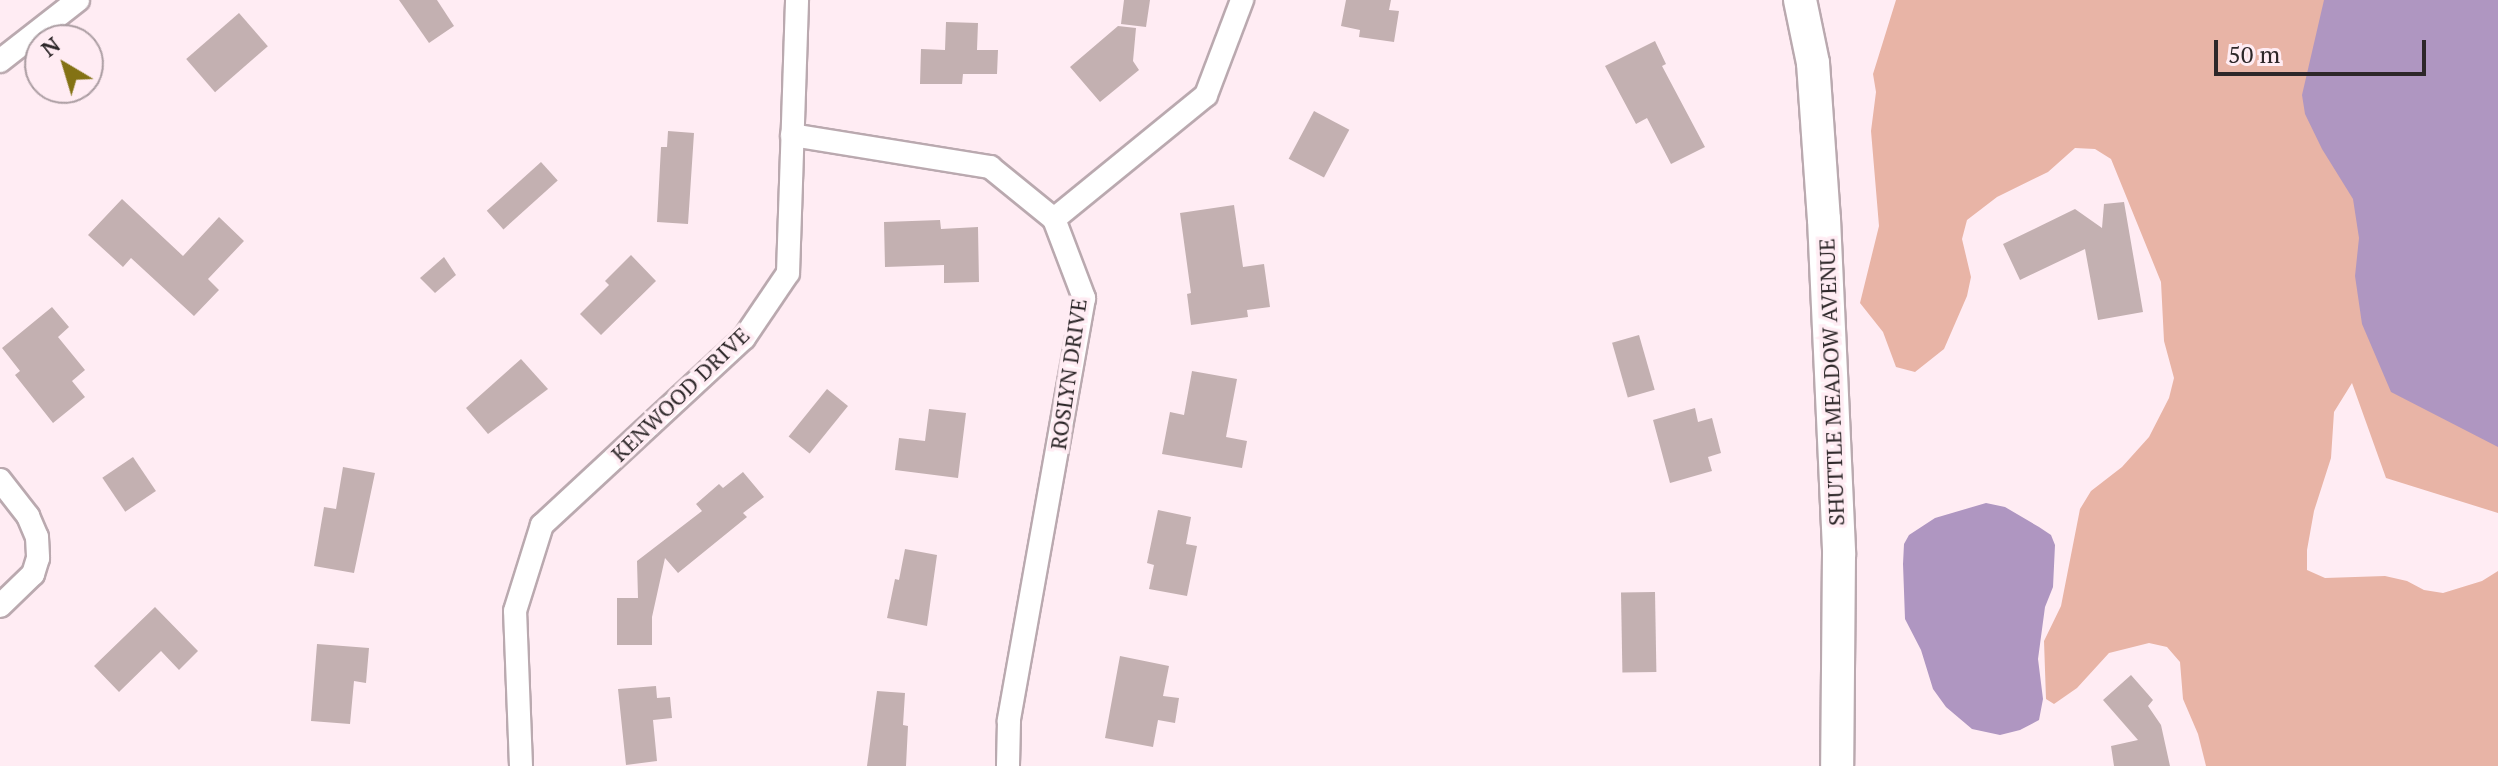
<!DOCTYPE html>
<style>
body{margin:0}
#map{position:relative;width:2498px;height:766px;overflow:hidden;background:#ffecf3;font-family:"PT Serif",serif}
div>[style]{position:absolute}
.green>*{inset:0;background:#e8b4a6}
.water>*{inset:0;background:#af96c1}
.building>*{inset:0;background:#c3b0b1;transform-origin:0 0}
.roads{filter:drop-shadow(2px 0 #baa9af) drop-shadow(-2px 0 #baa9af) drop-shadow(0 2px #baa9af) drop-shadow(0 -2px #baa9af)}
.street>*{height:22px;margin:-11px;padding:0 11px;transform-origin:11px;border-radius:11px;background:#fff}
.secondary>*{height:32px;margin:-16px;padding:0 16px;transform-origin:16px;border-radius:16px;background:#fff}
span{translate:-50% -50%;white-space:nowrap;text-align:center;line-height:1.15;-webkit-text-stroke:7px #ffecf3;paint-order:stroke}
.street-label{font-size:22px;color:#2d2729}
.north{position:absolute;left:24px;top:24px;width:80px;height:80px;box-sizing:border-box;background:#ffecf3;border:2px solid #ab9da2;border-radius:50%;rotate:322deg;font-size:22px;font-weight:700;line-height:32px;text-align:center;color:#2d2729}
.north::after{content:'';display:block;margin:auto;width:28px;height:36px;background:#837214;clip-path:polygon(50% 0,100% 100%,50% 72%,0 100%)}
.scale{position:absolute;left:2214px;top:40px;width:212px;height:36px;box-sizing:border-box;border:4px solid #2d2729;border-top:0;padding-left:10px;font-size:24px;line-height:28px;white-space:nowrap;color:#2d2729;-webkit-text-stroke:6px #ffecf3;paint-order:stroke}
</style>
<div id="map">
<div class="green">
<div style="clip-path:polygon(1896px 0,2498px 0,2498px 513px,2386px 478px,2352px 383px,2334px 412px,2331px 458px,2314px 511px,2307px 550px,2307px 570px,2325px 578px,2385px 576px,2407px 581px,2424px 590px,2443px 593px,2482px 581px,2498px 571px,2498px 766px,2206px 766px,2198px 734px,2183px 699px,2180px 662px,2167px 647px,2149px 643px,2109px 653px,2077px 688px,2054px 704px,2046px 699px,2044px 641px,2061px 606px,2080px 509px,2091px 491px,2122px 467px,2149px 437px,2169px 398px,2174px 378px,2164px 341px,2161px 282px,2111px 159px,2095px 149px,2075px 148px,2048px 172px,1997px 197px,1967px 220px,1962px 239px,1971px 277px,1967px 296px,1944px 349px,1915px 372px,1896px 367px,1883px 332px,1860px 303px,1879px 226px,1871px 131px,1876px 92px,1873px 74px)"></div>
</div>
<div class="water">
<div style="clip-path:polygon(2324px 0,2498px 0,2498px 447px,2391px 392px,2362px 324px,2355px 276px,2359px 238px,2353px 199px,2322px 149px,2305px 114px,2302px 95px)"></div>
<div style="clip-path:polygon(1986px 503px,2005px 507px,2039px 527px,2051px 535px,2055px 545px,2053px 587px,2045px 607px,2038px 659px,2043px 699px,2039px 720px,2020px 730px,2000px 735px,1972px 729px,1946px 707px,1933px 689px,1921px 650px,1905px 619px,1903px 564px,1904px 544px,1909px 535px,1935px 518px)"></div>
</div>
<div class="building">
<div style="clip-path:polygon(399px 0,437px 0,454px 26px,429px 43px)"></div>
<div style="clip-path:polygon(1124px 0,1150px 0,1146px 27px,1121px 24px)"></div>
<div style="clip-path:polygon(1346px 0,1391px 0,1389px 10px,1399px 11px,1394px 42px,1359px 37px,1360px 30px,1341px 26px)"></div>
<div style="left:239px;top:13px;width:44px;height:70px;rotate:49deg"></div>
<div style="clip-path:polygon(946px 22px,978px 23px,977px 50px,998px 50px,997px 74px,963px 74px,962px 84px,920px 84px,921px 49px,945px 50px)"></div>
<div style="clip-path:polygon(1118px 26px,1136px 28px,1133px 61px,1139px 70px,1100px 102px,1070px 67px)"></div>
<div style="clip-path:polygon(1655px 41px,1666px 64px,1662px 66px,1705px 147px,1671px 164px,1647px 118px,1636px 124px,1605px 66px)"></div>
<div style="left:1314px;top:111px;width:40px;height:54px;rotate:28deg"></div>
<div style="clip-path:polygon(668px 131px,694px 133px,688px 224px,657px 222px,661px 147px,667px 147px)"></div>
<div style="left:541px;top:162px;width:25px;height:73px;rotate:48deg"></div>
<div style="clip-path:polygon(122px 199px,183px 256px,219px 217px,244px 241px,208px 279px,219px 290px,194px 316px,131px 258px,123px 267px,88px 235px)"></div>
<div style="clip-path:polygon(2124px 202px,2143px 312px,2098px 320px,2085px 249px,2020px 280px,2003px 244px,2075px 209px,2102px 228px,2104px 204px)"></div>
<div style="clip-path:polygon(1234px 205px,1243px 267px,1264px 264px,1270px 307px,1247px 310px,1248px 317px,1191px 325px,1187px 294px,1191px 293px,1180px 213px)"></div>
<div style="clip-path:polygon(940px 220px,941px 229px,978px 227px,979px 282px,944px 283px,944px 265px,885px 267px,884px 222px)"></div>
<div style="clip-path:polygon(631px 255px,656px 281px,601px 335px,580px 314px,609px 285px,605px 281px)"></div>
<div style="clip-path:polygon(444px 257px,456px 275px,435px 293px,420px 278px)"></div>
<div style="clip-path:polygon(52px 307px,69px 327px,58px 337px,85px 370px,72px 381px,85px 397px,53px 423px,15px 375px,20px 371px,2px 348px)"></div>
<div style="left:1639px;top:335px;width:57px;height:28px;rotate:74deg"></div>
<div style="clip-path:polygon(521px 359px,548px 389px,488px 434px,466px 408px)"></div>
<div style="clip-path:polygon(1192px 371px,1237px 379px,1226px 437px,1247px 441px,1242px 468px,1162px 454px,1170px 412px,1184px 415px)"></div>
<div style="left:827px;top:389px;width:27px;height:61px;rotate:39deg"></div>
<div style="clip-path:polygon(1695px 408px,1698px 422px,1712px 418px,1721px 453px,1708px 457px,1712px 471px,1670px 483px,1653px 420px)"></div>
<div style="clip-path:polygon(929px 409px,966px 413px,958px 478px,895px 470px,899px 438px,925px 441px)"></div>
<div style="left:133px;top:457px;width:41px;height:37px;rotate:56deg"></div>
<div style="clip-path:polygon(343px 467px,375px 473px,354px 573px,314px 566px,324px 507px,336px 509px)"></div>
<div style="clip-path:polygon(743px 472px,764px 497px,743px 513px,747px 517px,678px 573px,665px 558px,652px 617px,652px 645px,617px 645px,617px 598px,638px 598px,637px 561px,702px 511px,696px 504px,719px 484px,723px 488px)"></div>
<div style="clip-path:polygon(1158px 510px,1191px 517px,1186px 544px,1197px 546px,1187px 596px,1149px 589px,1154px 565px,1147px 563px)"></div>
<div style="clip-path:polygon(905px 549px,937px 555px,927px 626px,887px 618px,895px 579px,899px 580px)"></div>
<div style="left:1655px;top:592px;width:80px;height:34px;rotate:89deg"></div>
<div style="clip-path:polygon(155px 607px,198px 651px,179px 670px,161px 651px,119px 692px,94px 666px)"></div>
<div style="clip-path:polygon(317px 644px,369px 648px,366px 683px,354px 681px,350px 724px,311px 721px)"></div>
<div style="clip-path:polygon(1120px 656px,1169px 666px,1163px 696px,1179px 698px,1175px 723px,1158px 720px,1153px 747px,1105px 738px)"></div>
<div style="clip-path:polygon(2131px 675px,2153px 700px,2148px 706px,2161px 725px,2170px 766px,2114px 766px,2111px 746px,2138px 740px,2103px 700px)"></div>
<div style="clip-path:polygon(656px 686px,657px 698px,670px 697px,672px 718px,653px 720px,657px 761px,626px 765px,618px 689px)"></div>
<div style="clip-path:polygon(877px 691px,905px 693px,903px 725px,908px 726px,906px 766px,867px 766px)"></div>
</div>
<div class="roads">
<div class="street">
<div style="left:0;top:61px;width:99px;rotate:-38deg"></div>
<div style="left:792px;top:135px;width:201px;rotate:9.2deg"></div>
<div style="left:990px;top:167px;width:82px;rotate:39.1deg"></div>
<div style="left:1054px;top:219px;width:85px;rotate:69.2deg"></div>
<div style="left:1084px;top:298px;width:430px;rotate:100.1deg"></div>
<div style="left:1009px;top:721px;width:45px;rotate:91.3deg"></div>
<div style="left:1054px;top:219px;width:196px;rotate:-39.2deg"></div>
<div style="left:1206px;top:95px;width:102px;rotate:-69.2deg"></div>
<div style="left:0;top:480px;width:46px;rotate:52.1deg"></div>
<div style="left:28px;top:516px;width:23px;rotate:67deg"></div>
<div style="left:37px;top:537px;width:21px;rotate:87deg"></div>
<div style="left:38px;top:558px;width:17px;rotate:107deg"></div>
<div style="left:33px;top:574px;width:46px;rotate:135.9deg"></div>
<div style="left:521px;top:766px;width:155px;rotate:-92.2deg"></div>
<div style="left:515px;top:611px;width:90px;rotate:-72.6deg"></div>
<div style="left:542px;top:525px;width:275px;rotate:-42.8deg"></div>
<div style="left:744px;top:338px;width:78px;rotate:-55.9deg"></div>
<div style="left:788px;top:273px;width:273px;rotate:-88.1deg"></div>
</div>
<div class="secondary">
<div style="left:1800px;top:0;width:64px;rotate:78.3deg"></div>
<div style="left:1813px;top:63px;width:156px;rotate:86deg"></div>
<div style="left:1824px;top:219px;width:336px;rotate:87.4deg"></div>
<div style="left:1839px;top:555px;width:211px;rotate:90.5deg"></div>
</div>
</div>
<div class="street-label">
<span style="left:1068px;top:374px;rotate:-82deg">ROSLYN DRIVE</span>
<span style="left:1831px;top:382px;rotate:-92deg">SHUTTLE MEADOW AVENUE</span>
<span style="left:680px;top:394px;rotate:-44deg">KENWOOD DRIVE</span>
</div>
<div class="north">N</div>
<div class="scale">50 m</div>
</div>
